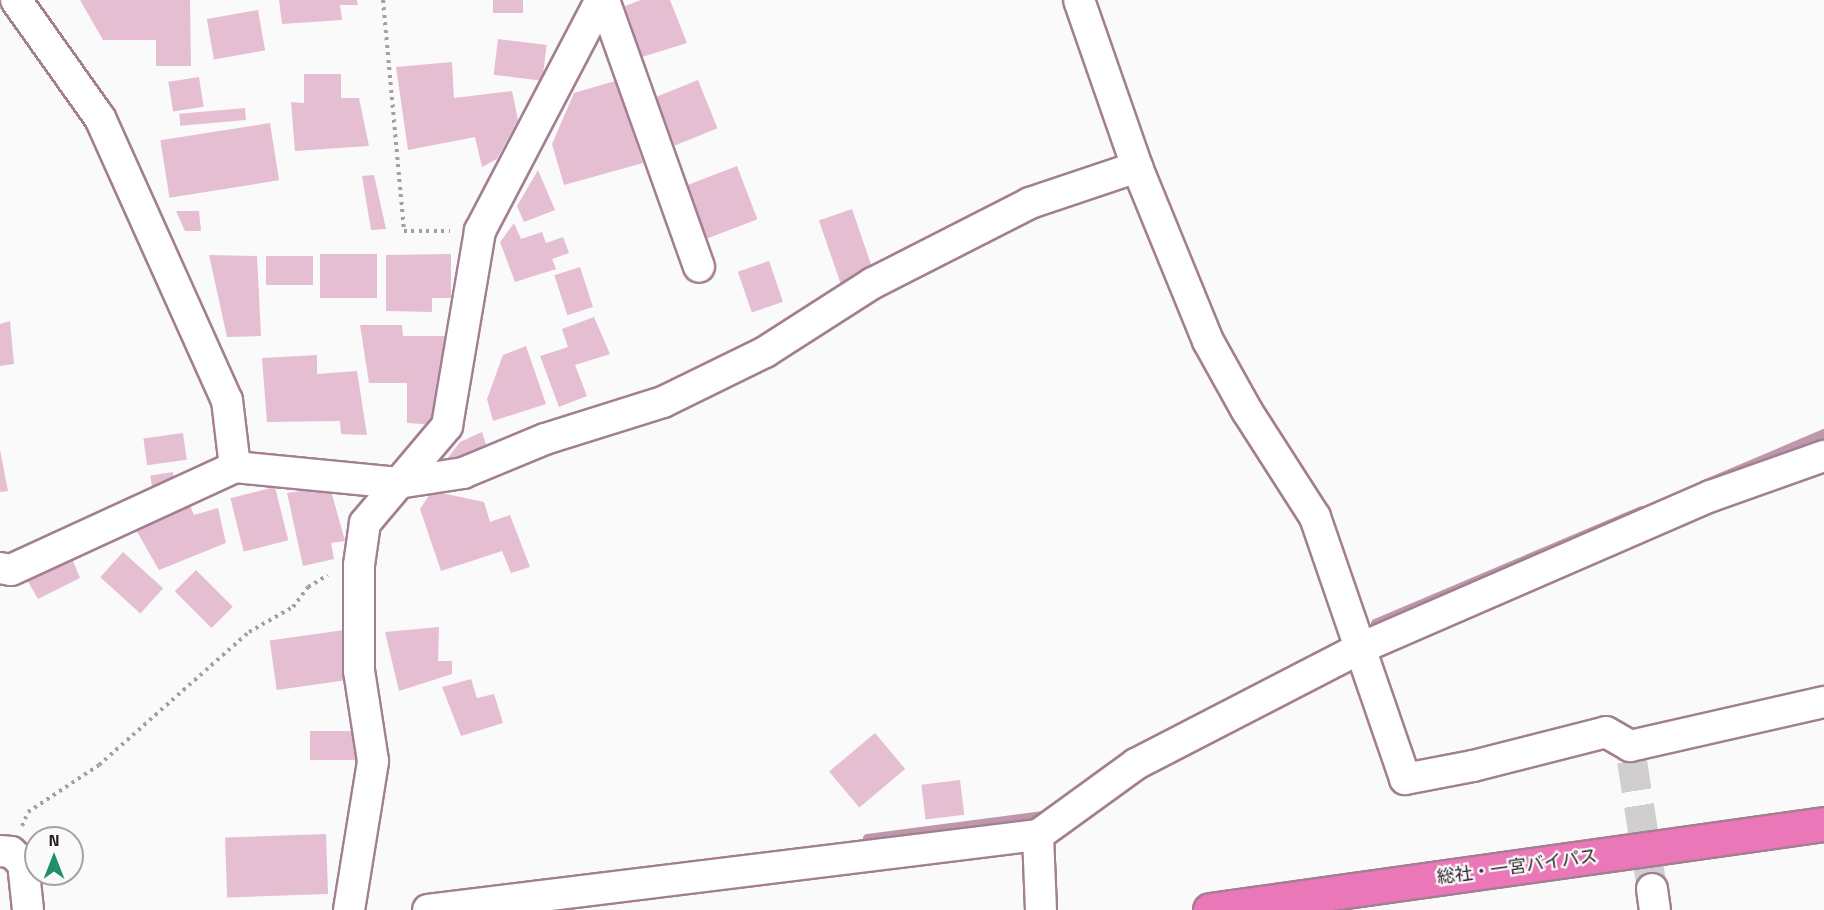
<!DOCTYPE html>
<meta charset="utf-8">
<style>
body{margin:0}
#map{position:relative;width:1824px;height:910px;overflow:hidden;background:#fafafa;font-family:"Titillium Web","Noto Sans JP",sans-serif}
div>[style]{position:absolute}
.stream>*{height:9px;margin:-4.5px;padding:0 4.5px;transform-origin:4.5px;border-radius:4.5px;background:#be97aa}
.building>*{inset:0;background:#e6bed2;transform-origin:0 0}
.street-tunnel>*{height:30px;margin-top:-15px;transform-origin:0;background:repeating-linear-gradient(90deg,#d0cecf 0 30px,transparent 0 45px)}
.path>*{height:4px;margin-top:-2px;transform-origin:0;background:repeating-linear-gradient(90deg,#a59fa2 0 3px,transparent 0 7.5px)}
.roads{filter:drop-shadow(2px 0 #a27f91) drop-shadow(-2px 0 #a27f91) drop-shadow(0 2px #a27f91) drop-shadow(0 -2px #a27f91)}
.street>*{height:30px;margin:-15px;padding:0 15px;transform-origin:15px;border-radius:15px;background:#fff}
.highway>*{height:33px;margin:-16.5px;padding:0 16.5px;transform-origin:16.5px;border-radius:16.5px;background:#ea77b7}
span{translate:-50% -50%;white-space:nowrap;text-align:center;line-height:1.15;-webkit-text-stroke:4.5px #fafafa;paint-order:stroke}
.street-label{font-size:18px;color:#2a1c23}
.north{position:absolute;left:24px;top:826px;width:60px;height:60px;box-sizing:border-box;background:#fafafa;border:2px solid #a7a1a4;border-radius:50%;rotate:0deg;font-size:16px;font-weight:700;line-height:24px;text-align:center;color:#2a1c23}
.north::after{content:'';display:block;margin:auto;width:21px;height:27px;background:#218e6c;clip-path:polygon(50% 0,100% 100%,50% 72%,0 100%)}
</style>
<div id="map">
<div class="stream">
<div style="left:1706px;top:483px;width:128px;rotate:-23deg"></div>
<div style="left:1375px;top:623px;width:289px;rotate:-23deg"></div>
<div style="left:868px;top:842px;width:4px;rotate:-104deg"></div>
<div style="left:867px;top:838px;width:185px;rotate:-7.5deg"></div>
</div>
<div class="building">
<div style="clip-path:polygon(80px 0,190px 0,191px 66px,156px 66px,156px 40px,103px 40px)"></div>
<div style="clip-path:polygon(279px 0,357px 0,358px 5px,340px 5px,342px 20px,282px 24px)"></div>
<div style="left:493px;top:0;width:30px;height:13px"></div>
<div style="clip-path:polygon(641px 0,670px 0,687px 43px,642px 57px,625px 6px)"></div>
<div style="left:258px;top:10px;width:41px;height:52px;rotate:80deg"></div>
<div style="left:498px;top:39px;width:49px;height:36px;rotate:7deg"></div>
<div style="clip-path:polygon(452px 62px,454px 98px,512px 91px,518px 120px,497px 159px,482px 167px,475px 137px,408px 150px,396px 67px)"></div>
<div style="clip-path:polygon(304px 74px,341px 74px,341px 98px,359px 98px,369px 146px,295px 151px,291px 102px,304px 103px)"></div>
<div style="left:199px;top:77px;width:30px;height:31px;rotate:81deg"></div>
<div style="left:698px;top:80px;width:52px;height:46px;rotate:68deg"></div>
<div style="clip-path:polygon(615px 81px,643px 163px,564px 185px,552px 144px,574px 93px)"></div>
<div style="left:245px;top:108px;width:12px;height:66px;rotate:85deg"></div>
<div style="left:270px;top:123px;width:58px;height:111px;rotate:81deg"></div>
<div style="left:737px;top:166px;width:57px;height:55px;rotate:69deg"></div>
<div style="clip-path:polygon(538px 170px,555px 210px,524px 222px,517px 206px)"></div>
<div style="clip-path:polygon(374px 175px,386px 229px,371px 230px,362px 176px)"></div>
<div style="left:852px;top:209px;width:68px;height:35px;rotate:71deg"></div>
<div style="clip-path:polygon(176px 211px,199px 211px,201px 231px,185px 231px)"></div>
<div style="clip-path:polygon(514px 223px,521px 239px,542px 232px,546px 243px,563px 237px,569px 253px,552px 259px,556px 269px,515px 282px,500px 242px)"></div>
<div style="left:377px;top:254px;width:44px;height:57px;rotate:90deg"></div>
<div style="clip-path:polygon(451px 254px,451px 298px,432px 298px,432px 312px,386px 311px,386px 255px)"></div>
<div style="clip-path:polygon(209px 255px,257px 256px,261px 336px,227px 337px)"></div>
<div style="left:266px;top:256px;width:47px;height:29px"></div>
<div style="left:769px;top:261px;width:43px;height:33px;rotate:71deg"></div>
<div style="left:580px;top:267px;width:42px;height:27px;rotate:72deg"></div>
<div style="clip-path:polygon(594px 317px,610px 354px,575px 365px,587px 396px,559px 407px,540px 356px,568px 347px,562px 329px)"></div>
<div style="clip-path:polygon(10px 321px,14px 364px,0 366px,0 324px)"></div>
<div style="clip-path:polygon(360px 325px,402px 325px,403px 336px,449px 336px,436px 425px,407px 423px,407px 383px,369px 383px)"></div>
<div style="clip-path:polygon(526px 346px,546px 404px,493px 421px,487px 399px,503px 355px)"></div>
<div style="clip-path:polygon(317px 355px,317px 374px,357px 371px,367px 435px,341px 434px,340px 421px,267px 422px,262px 358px)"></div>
<div style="clip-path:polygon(482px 432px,489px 454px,443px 464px,460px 442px)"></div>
<div style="left:183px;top:433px;width:27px;height:40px;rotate:82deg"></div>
<div style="clip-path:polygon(0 450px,8px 491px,0 492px)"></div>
<div style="left:173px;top:472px;width:13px;height:23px;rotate:81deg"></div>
<div style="left:275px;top:487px;width:55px;height:46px;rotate:76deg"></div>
<div style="clip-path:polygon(330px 487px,345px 541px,331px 543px,334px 559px,303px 566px,287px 493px)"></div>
<div style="clip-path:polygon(432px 491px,484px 502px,490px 522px,510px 515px,530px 567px,511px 573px,502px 551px,441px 571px,420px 509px)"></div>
<div style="clip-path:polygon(189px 503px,194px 515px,218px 508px,226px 543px,159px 570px,136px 530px)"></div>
<div style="left:123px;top:552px;width:54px;height:34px;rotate:42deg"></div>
<div style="clip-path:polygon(71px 556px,80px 578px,38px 599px,23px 573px)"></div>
<div style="left:196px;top:570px;width:52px;height:30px;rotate:45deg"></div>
<div style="clip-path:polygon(439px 627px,438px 661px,452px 661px,452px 674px,399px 691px,385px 632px)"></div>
<div style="left:344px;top:630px;width:50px;height:75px;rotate:82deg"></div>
<div style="clip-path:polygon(471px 679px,477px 698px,494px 694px,503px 723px,461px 736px,442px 687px)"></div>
<div style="left:310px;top:731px;width:46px;height:29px"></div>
<div style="left:875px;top:733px;width:47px;height:60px;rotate:50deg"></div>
<div style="left:960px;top:780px;width:35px;height:39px;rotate:83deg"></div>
<div style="left:326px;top:834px;width:60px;height:101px;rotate:88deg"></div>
</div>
<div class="street-tunnel">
<div style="left:1632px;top:761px;width:130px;rotate:81.1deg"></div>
</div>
<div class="path">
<div style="left:383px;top:0;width:232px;rotate:84.8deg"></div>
<div style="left:404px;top:231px;width:46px"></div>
<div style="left:22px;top:826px;width:15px;rotate:-67deg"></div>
<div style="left:28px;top:812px;width:85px;rotate:-33.5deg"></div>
<div style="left:99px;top:765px;width:200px;rotate:-41.6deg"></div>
<div style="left:249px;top:632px;width:51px;rotate:-29.6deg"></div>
<div style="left:293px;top:607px;width:25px;rotate:-53deg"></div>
<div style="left:308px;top:587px;width:23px;rotate:-31deg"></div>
</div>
<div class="roads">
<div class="street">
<div style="left:16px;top:0;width:145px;rotate:54.6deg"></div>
<div style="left:100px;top:118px;width:309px;rotate:65.8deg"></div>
<div style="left:227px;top:400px;width:67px;rotate:83.2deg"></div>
<div style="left:604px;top:0;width:283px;rotate:70.4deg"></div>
<div style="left:1079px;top:0;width:177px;rotate:70.8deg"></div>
<div style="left:1137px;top:167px;width:188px;rotate:67.8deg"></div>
<div style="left:1208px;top:341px;width:80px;rotate:60.9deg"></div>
<div style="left:1247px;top:411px;width:126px;rotate:57.3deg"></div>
<div style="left:1315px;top:517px;width:277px;rotate:71deg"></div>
<div style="left:1405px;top:779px;width:69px;rotate:-10.8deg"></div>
<div style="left:1473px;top:766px;width:137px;rotate:-14.3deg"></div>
<div style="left:1606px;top:732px;width:28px;rotate:30deg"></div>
<div style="left:1630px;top:746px;width:199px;rotate:-12.8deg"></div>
<div style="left:0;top:568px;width:11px;rotate:10deg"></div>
<div style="left:11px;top:570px;width:247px;rotate:-24.7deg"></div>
<div style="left:235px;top:467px;width:164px;rotate:5.6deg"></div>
<div style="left:398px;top:483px;width:66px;rotate:-8.7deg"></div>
<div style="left:463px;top:473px;width:89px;rotate:-22.5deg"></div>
<div style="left:545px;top:439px;width:124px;rotate:-17.4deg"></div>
<div style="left:663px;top:402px;width:114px;rotate:-26.1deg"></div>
<div style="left:765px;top:352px;width:128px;rotate:-32.6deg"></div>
<div style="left:873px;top:283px;width:176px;rotate:-27deg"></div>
<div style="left:1030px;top:203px;width:113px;rotate:-18.6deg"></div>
<div style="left:0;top:851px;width:11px;rotate:5deg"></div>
<div style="left:11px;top:852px;width:16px;rotate:43deg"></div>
<div style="left:23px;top:863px;width:47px;rotate:83.9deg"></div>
<div style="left:1652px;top:889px;width:21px;rotate:82deg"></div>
<div style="left:349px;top:910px;width:151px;rotate:-80.8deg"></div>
<div style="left:373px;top:761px;width:91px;rotate:-98.8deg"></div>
<div style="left:359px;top:671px;width:106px;rotate:-90deg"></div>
<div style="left:359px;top:565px;width:42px;rotate:-81.9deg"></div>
<div style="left:365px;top:523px;width:127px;rotate:-49.8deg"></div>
<div style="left:447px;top:426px;width:198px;rotate:-80.4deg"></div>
<div style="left:480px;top:231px;width:261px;rotate:-62.4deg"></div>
<div style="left:428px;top:910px;width:615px;rotate:-7.01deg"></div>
<div style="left:1041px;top:910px;width:75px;rotate:-92.3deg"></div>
<div style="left:1038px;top:835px;width:121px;rotate:-35.9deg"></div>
<div style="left:1136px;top:764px;width:255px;rotate:-27.3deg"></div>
<div style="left:1363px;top:647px;width:379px;rotate:-23.5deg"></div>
<div style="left:1711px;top:496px;width:120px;rotate:-19.5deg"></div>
</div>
<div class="highway">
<div style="left:1210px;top:910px;width:620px;rotate:-7.97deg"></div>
</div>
</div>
<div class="street-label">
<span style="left:1517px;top:867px;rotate:-8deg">総社・一宮バイパス</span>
</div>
<div class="north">N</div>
</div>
